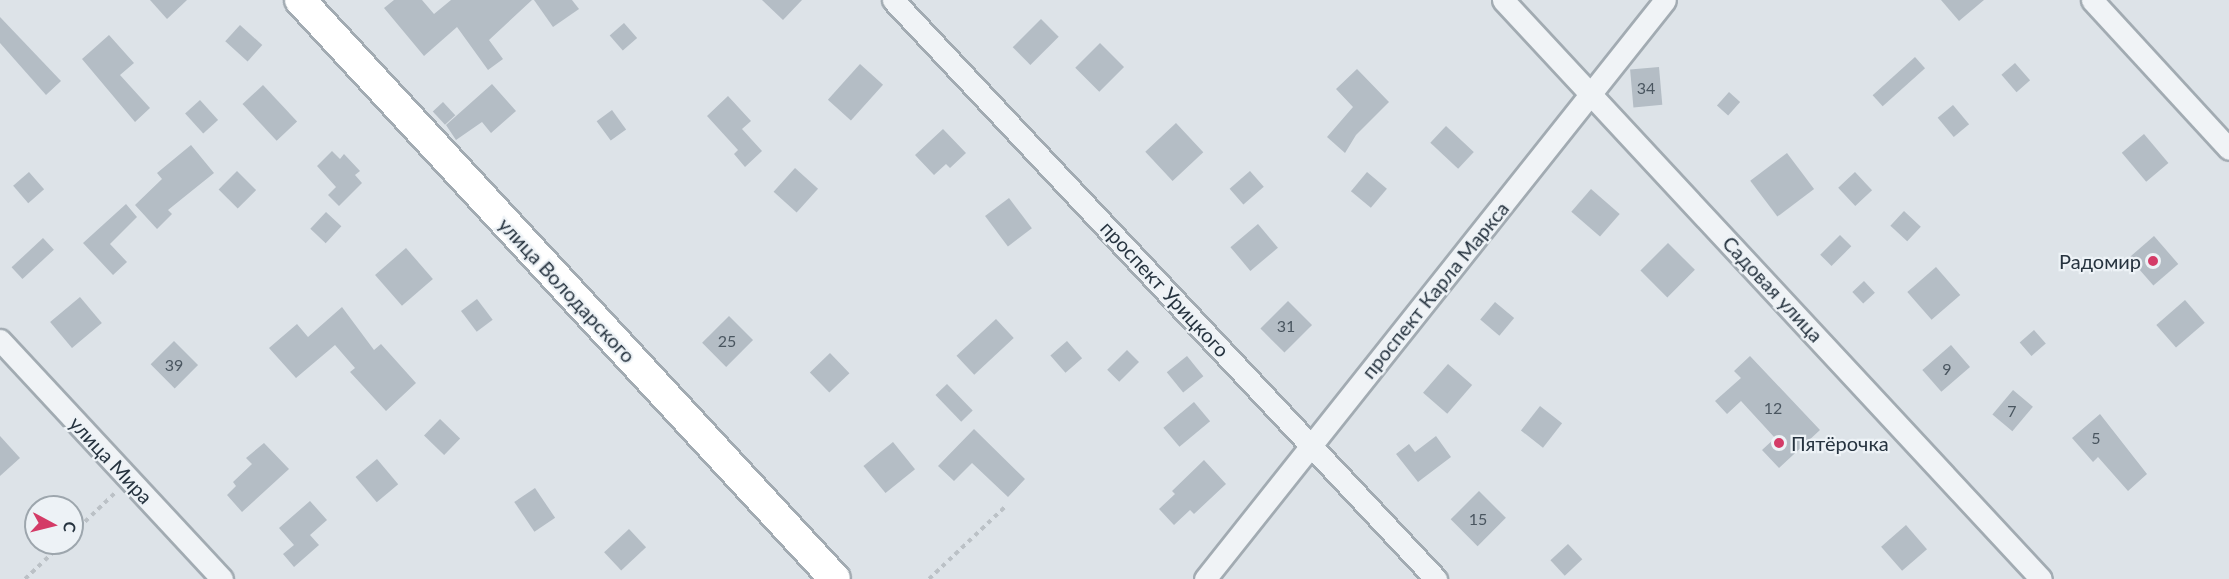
<!DOCTYPE html>
<meta charset="utf-8">
<style>
body{margin:0}
#map{position:relative;width:2229px;height:579px;overflow:hidden;background:#dde3e8;font-family:Lato,sans-serif}
div>[style]{position:absolute}
.building>*{inset:0;background:#b4bdc5;transform-origin:0 0}
.path>*{height:4px;margin-top:-2px;transform-origin:0;background:repeating-linear-gradient(90deg,#bbc1c6 0 4.5px,transparent 0 9px)}
.roads{filter:drop-shadow(2px 0 #a2abb2) drop-shadow(-2px 0 #a2abb2) drop-shadow(0 2px #a2abb2) drop-shadow(0 -2px #a2abb2)}
.street>*{height:21px;margin:-10.5px;padding:0 10.5px;transform-origin:10.5px;border-radius:10.5px;background:#f0f3f6}
.secondary>*{height:30px;margin:-15px;padding:0 15px;transform-origin:15px;border-radius:15px;background:#fff}
.dots>*{width:16px;height:16px;translate:-50% -50%;box-sizing:border-box;border:3px solid #edf2f6;border-radius:50%}
span{translate:-50% -50%;white-space:nowrap;text-align:center;line-height:1.15;-webkit-text-stroke:4.5px #edf2f6;paint-order:stroke}
.number-label{font-size:16px;color:#4a5660}
.number-label span{-webkit-text-stroke-width:0}
.poi-label{font-size:20px;color:#26333f}
.right{translate:-100% -50%;text-align:right}
.left{translate:0 -50%;text-align:left}
.street-label{font-size:20px;color:#26333f}
.north{position:absolute;left:24px;top:495px;width:60px;height:60px;box-sizing:border-box;background:#edf2f6;border:2px solid #9da6ad;border-radius:50%;rotate:97deg;font-size:16px;font-weight:700;line-height:24px;text-align:center;color:#26333f}
.north::after{content:'';display:block;margin:auto;width:21px;height:27px;background:#d43b67;clip-path:polygon(50% 0,100% 100%,50% 72%,0 100%)}
</style>
<div id="map">
<div class="building">
<div style="clip-path:polygon(150px 0,187px 0,167px 19px)"></div>
<div style="clip-path:polygon(394px 0,422px 0,434px 14px,451px 0,532px 0,489px 40px,503px 59px,488px 70px,457px 27px,424px 56px,384px 8px)"></div>
<div style="clip-path:polygon(534px 0,572px 0,579px 9px,553px 27px)"></div>
<div style="clip-path:polygon(762px 0,802px 0,783px 20px)"></div>
<div style="clip-path:polygon(1941px 0,1984px 0,1959px 21px)"></div>
<div style="clip-path:polygon(0 17px,61px 81px,46px 95px,0 43px)"></div>
<div style="left:1041px;top:19px;width:25px;height:40px;rotate:45deg"></div>
<div style="left:624px;top:23px;width:20px;height:19px;rotate:49deg"></div>
<div style="left:240px;top:25px;width:30px;height:22px;rotate:42deg"></div>
<div style="clip-path:polygon(109px 35px,134px 63px,120px 75px,150px 108px,135px 122px,82px 59px)"></div>
<div style="left:1100px;top:43px;width:34px;height:35px;rotate:45deg"></div>
<div style="left:1915px;top:57px;width:15px;height:57px;rotate:48deg"></div>
<div style="left:2015px;top:63px;width:23px;height:18px;rotate:49deg"></div>
<div style="left:860px;top:64px;width:31px;height:48px;rotate:42deg"></div>
<div style="left:1659px;top:67px;width:38px;height:29px;rotate:85deg"></div>
<div style="clip-path:polygon(1357px 69px,1389px 102px,1356px 135px,1345px 153px,1327px 137px,1353px 107px,1336px 89px)"></div>
<div style="clip-path:polygon(492px 84px,516px 111px,491px 133px,482px 122px,456px 140px,446px 125px)"></div>
<div style="left:263px;top:85px;width:50px;height:28px;rotate:47deg"></div>
<div style="left:1729px;top:92px;width:15px;height:18px;rotate:42deg"></div>
<div style="clip-path:polygon(728px 96px,751px 121px,742px 129px,762px 151px,745px 167px,734px 154px,738px 150px,707px 116px)"></div>
<div style="left:200px;top:100px;width:27px;height:20px;rotate:48deg"></div>
<div style="left:443px;top:102px;width:18px;height:14px;rotate:47deg"></div>
<div style="left:1953px;top:105px;width:25px;height:20px;rotate:50deg"></div>
<div style="left:612px;top:110px;width:24px;height:19px;rotate:54deg"></div>
<div style="left:1176px;top:123px;width:40px;height:42px;rotate:47deg"></div>
<div style="left:1446px;top:126px;width:38px;height:23px;rotate:43deg"></div>
<div style="clip-path:polygon(943px 129px,966px 153px,950px 168px,946px 164px,934px 175px,915px 155px)"></div>
<div style="left:2144px;top:134px;width:38px;height:29px;rotate:50deg"></div>
<div style="clip-path:polygon(191px 145px,214px 173px,168px 210px,172px 214px,157px 229px,135px 205px,162px 179px,157px 173px)"></div>
<div style="clip-path:polygon(332px 151px,340px 159px,344px 154px,360px 171px,355px 175px,362px 183px,339px 206px,328px 195px,336px 187px,317px 166px)"></div>
<div style="left:1787px;top:153px;width:45px;height:46px;rotate:53deg"></div>
<div style="left:795px;top:168px;width:31px;height:32px;rotate:42deg"></div>
<div style="left:237px;top:171px;width:27px;height:26px;rotate:45deg"></div>
<div style="left:1250px;top:171px;width:21px;height:27px;rotate:49deg"></div>
<div style="left:29px;top:172px;width:23px;height:21px;rotate:49deg"></div>
<div style="left:1367px;top:172px;width:26px;height:25px;rotate:40deg"></div>
<div style="left:1855px;top:172px;width:25px;height:23px;rotate:47deg"></div>
<div style="left:1591px;top:189px;width:38px;height:30px;rotate:41deg"></div>
<div style="left:1009px;top:198px;width:38px;height:30px;rotate:53deg"></div>
<div style="clip-path:polygon(126px 204px,137px 217px,110px 244px,127px 262px,113px 275px,83px 243px)"></div>
<div style="left:1904px;top:211px;width:23px;height:20px;rotate:43deg"></div>
<div style="left:326px;top:212px;width:21px;height:23px;rotate:43deg"></div>
<div style="left:1258px;top:224px;width:31px;height:36px;rotate:50deg"></div>
<div style="left:1840px;top:235px;width:16px;height:28px;rotate:45deg"></div>
<div style="left:2154px;top:236px;width:37px;height:33px;rotate:49deg"></div>
<div style="left:43px;top:238px;width:16px;height:43px;rotate:47deg"></div>
<div style="left:1668px;top:243px;width:38px;height:39px;rotate:45deg"></div>
<div style="left:406px;top:248px;width:41px;height:41px;rotate:49deg"></div>
<div style="left:1936px;top:267px;width:37px;height:38px;rotate:49deg"></div>
<div style="left:1864px;top:281px;width:16px;height:16px;rotate:47deg"></div>
<div style="left:80px;top:297px;width:34px;height:39px;rotate:50deg"></div>
<div style="left:477px;top:299px;width:26px;height:20px;rotate:53deg"></div>
<div style="left:2185px;top:300px;width:30px;height:38px;rotate:49deg"></div>
<div style="left:1288px;top:301px;width:34px;height:39px;rotate:45deg"></div>
<div style="left:1495px;top:302px;width:25px;height:23px;rotate:40deg"></div>
<div style="clip-path:polygon(342px 307px,374px 350px,381px 344px,416px 383px,386px 411px,350px 372px,355px 368px,335px 345px,296px 378px,269px 348px,297px 324px,308px 337px)"></div>
<div style="left:729px;top:316px;width:34px;height:38px;rotate:45deg"></div>
<div style="left:996px;top:319px;width:26px;height:54px;rotate:47deg"></div>
<div style="left:2034px;top:330px;width:18px;height:19px;rotate:49deg"></div>
<div style="left:174px;top:341px;width:34px;height:33px;rotate:45deg"></div>
<div style="left:1067px;top:341px;width:23px;height:22px;rotate:49deg"></div>
<div style="left:1951px;top:345px;width:29px;height:38px;rotate:49deg"></div>
<div style="left:1127px;top:350px;width:17px;height:28px;rotate:45deg"></div>
<div style="left:830px;top:353px;width:28px;height:28px;rotate:46deg"></div>
<div style="left:1187px;top:356px;width:26px;height:26px;rotate:51deg"></div>
<div style="clip-path:polygon(1750px 356px,1820px 430px,1779px 468px,1762px 450px,1775px 438px,1741px 401px,1727px 414px,1715px 401px,1741px 378px,1734px 371px)"></div>
<div style="left:1448px;top:364px;width:32px;height:38px;rotate:41deg"></div>
<div style="left:947px;top:384px;width:37px;height:16px;rotate:46deg"></div>
<div style="left:2013px;top:390px;width:26px;height:32px;rotate:40deg"></div>
<div style="left:1194px;top:402px;width:25px;height:40px;rotate:50deg"></div>
<div style="left:1540px;top:406px;width:28px;height:31px;rotate:38deg"></div>
<div style="clip-path:polygon(2100px 414px,2147px 474px,2128px 491px,2098px 457px,2093px 462px,2072px 438px)"></div>
<div style="left:440px;top:419px;width:28px;height:23px;rotate:44deg"></div>
<div style="clip-path:polygon(974px 429px,1025px 479px,1008px 497px,972px 463px,954px 481px,938px 466px)"></div>
<div style="clip-path:polygon(0 436px,20px 458px,0 476px)"></div>
<div style="clip-path:polygon(1436px 436px,1451px 457px,1418px 482px,1396px 454px,1409px 444px,1415px 452px)"></div>
<div style="left:893px;top:442px;width:35px;height:38px;rotate:51deg"></div>
<div style="clip-path:polygon(264px 443px,289px 469px,242px 512px,227px 495px,236px 486px,233px 482px,252px 464px,246px 458px)"></div>
<div style="left:377px;top:459px;width:33px;height:28px;rotate:50deg"></div>
<div style="clip-path:polygon(1204px 460px,1226px 484px,1194px 514px,1190px 510px,1174px 525px,1159px 509px,1175px 494px,1172px 491px)"></div>
<div style="left:535px;top:488px;width:36px;height:25px;rotate:56deg"></div>
<div style="left:1479px;top:491px;width:38px;height:40px;rotate:45deg"></div>
<div style="clip-path:polygon(310px 501px,327px 520px,310px 535px,319px 545px,294px 567px,283px 554px,294px 545px,279px 528px)"></div>
<div style="left:1906px;top:525px;width:32px;height:33px;rotate:49deg"></div>
<div style="left:629px;top:529px;width:25px;height:34px;rotate:47deg"></div>
<div style="left:1568px;top:544px;width:21px;height:24px;rotate:47deg"></div>
</div>
<div class="path">
<div style="left:72px;top:534px;width:62px;rotate:-43.7deg"></div>
<div style="left:25px;top:579px;width:52px;rotate:-43.5deg"></div>
<div style="left:929px;top:579px;width:106px;rotate:-43.5deg"></div>
</div>
<div class="roads">
<div class="street">
<div style="left:893px;top:0;width:794px;rotate:46.84deg"></div>
<div style="left:1503px;top:0;width:790px;rotate:47.1deg"></div>
<div style="left:2092px;top:0;width:202px;rotate:47.4deg"></div>
<div style="left:0;top:340px;width:326px;rotate:47.1deg"></div>
<div style="left:1205px;top:579px;width:739px;rotate:-51.53deg"></div>
</div>
<div class="secondary">
<div style="left:300px;top:0;width:788px;rotate:47.26deg"></div>
</div>
</div>
<div class="dots">
<div style="left:2153px;top:261px;background:#d43b67"></div>
<div style="left:1779px;top:443px;background:#d43b67"></div>
</div>
<div class="number-label">
<span style="left:1646px;top:88px">34</span>
<span style="left:1286px;top:326px">31</span>
<span style="left:727px;top:341px">25</span>
<span style="left:174px;top:365px">39</span>
<span style="left:1947px;top:369px">9</span>
<span style="left:1773px;top:408px">12</span>
<span style="left:2012px;top:411px">7</span>
<span style="left:2096px;top:438px">5</span>
<span style="left:1478px;top:519px">15</span>
</div>
<div class="poi-label">
<span class="right" style="left:2141px;top:261px">Радомир</span>
<span class="left" style="left:1791px;top:443px">Пятёрочка</span>
</div>
<div class="street-label">
<span style="left:1165px;top:289px;rotate:47deg">проспект Урицкого</span>
<span style="left:1773px;top:289px;rotate:47deg">Садовая улица</span>
<span style="left:567px;top:290px;rotate:47deg">улица Володарского</span>
<span style="left:1435px;top:290px;rotate:-51deg">проспект Карла Маркса</span>
<span style="left:111px;top:460px;rotate:47deg">улица Мира</span>
</div>
<div class="north">С</div>
</div>
